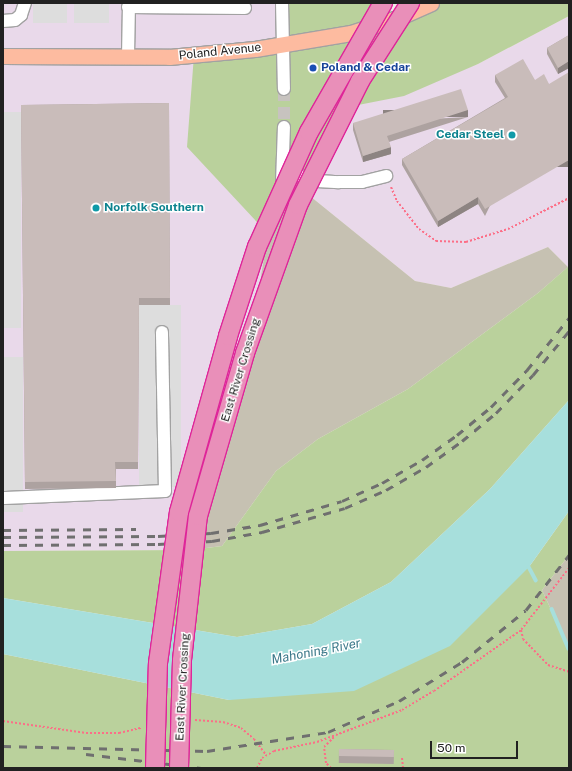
<!DOCTYPE html>
<style>
body{margin:0}
#map{position:relative;width:572px;height:771px;overflow:hidden;background:#f1ebe7;font-family:"Public Sans",sans-serif}
div>[style]{position:absolute}
.industrial>*{inset:0;background:#e9d9ea}
.construction>*{inset:0;background:#c6c1b2}
.forest>*{inset:0;background:#bad19c}
.parking>*{inset:0;background:#ddd;transform-origin:0 0}
.water>*{inset:0;background:#a7dfdc}
.stream>*{height:3.5px;margin:-1.75px;padding:0 1.75px;transform-origin:1.75px;border-radius:1.75px;background:#a7dfdc}
.minor-tunnel>*{height:12px;margin-top:-6px;transform-origin:0;background:repeating-linear-gradient(90deg,#c7c3bf 0 12px,transparent 0 18px)}
.path>*{height:2px;margin-top:-1px;transform-origin:0;background:repeating-linear-gradient(90deg,#fc6e87 0 2px,transparent 0 4px)}
.roads{filter:drop-shadow(1px 0 #a2a2a2) drop-shadow(-1px 0 #a2a2a2) drop-shadow(0 1px #a2a2a2) drop-shadow(0 -1px #a2a2a2)}
.minor>*{height:12px;margin:-6px;padding:0 6px;transform-origin:6px;border-radius:6px;background:#fff}
.major>*{height:15px;margin:-7.5px;padding:0 7.5px;transform-origin:7.5px;border-radius:7.5px;background:#fdbba0}
.rail>*{height:3px;margin-top:-1.5px;transform-origin:0;background:repeating-linear-gradient(90deg,#6f6f6f 0 8px,transparent 0 16px)}
.bridges{filter:drop-shadow(1px 0 #de2599) drop-shadow(-1px 0 #de2599) drop-shadow(0 1px #de2599) drop-shadow(0 -1px #de2599)}
.highway-bridge>*{height:18px;margin:-9px;padding:0 9px;transform-origin:9px;border-radius:9px;background:#e98fb9}
.wall>*{inset:0;background:#ada2a0;transform-origin:0 0}
.shaded-wall>*{inset:0;background:#8d8482;transform-origin:0 0}
.building>*{inset:0;background:#c9bcba;transform-origin:0 0}
.dots>*{width:11px;height:11px;translate:-50% -50%;box-sizing:border-box;border:2px solid #fff;border-radius:50%}
span{translate:-50% -50%;white-space:nowrap;text-align:center;line-height:1.15;-webkit-text-stroke:3px #fff;paint-order:stroke}
.street-label{font-size:12px;color:#212121}
.transit-label{font-size:12px;color:#164399;font-weight:700}
.left{translate:0 -50%;text-align:left}
.culture-label{font-size:12px;color:#0d838f;font-weight:700}
.right{translate:-100% -50%;text-align:right}
.water-label{font-size:13px;color:#3c798a;font-style:italic}
.frame{position:absolute;inset:0;border:4px solid #212121;pointer-events:none}
.scale{position:absolute;left:430px;top:741px;width:88px;height:18px;box-sizing:border-box;border:2px solid #212121;border-top:0;padding-left:5px;font-size:12px;line-height:14px;white-space:nowrap;color:#212121;-webkit-text-stroke:3px #fff;paint-order:stroke}
</style>
<div id="map">
<div class="industrial">
<div style="clip-path:polygon(3px 3px,282px 3px,263px 301px,191px 550px,3px 551px)"></div>
<div style="clip-path:polygon(569px 16px,568px 267px,548px 247px,451px 288px,415px 281px,305px 192px,353px 106px,478px 64px)"></div>
</div>
<div class="construction">
<div style="clip-path:polygon(282px 188px,305px 192px,415px 281px,451px 288px,548px 247px,568px 267px,538px 293px,408px 389px,318px 439px,276px 471px,222px 546px,191px 550px,263px 301px,261px 276px,268px 234px)"></div>
<div style="clip-path:polygon(569px 555px,569px 649px,542px 590px)"></div>
</div>
<div class="forest">
<div style="clip-path:polygon(282px 3px,381px 3px,366px 28px,409px 3px,569px 3px,569px 16px,478px 64px,404px 96px,353px 106px,305px 192px,282px 188px,268px 234px,187px 147px,194px 55px,283px 45px)"></div>
<div style="clip-path:polygon(569px 266px,569px 400px,490px 489px,391px 582px,312px 624px,237px 637px,3px 598px,3px 551px,191px 550px,222px 546px,276px 471px,318px 439px,408px 389px,538px 293px)"></div>
<div style="clip-path:polygon(569px 511px,569px 555px,542px 590px,569px 649px,569px 768px,3px 768px,3px 654px,229px 700px,529px 567px)"></div>
</div>
<div class="parking">
<div style="left:33px;top:3px;width:34px;height:20px"></div>
<div style="left:74px;top:3px;width:35px;height:20px"></div>
<div style="left:3px;top:112px;width:18px;height:216px"></div>
<div style="left:139px;top:305px;width:42px;height:182px"></div>
<div style="left:3px;top:357px;width:20px;height:155px"></div>
</div>
<div class="water">
<div style="clip-path:polygon(569px 400px,569px 511px,529px 567px,450px 646px,354px 691px,229px 700px,3px 654px,3px 598px,237px 637px,312px 624px,391px 582px,490px 489px)"></div>
</div>
<div class="stream">
<div style="left:529px;top:567px;width:15px;rotate:62deg"></div>
<div style="left:552px;top:609px;width:43px;rotate:67deg"></div>
</div>
<div class="minor-tunnel">
<div style="left:284px;top:89px;width:38px;rotate:90deg"></div>
</div>
<div class="path">
<div style="left:391px;top:187px;width:15px;rotate:67deg"></div>
<div style="left:397px;top:201px;width:36px;rotate:52deg"></div>
<div style="left:419px;top:229px;width:21px;rotate:35deg"></div>
<div style="left:436px;top:241px;width:30px;rotate:2deg"></div>
<div style="left:466px;top:242px;width:44px;rotate:-17.2deg"></div>
<div style="left:508px;top:229px;width:68px;rotate:-26.9deg"></div>
<div style="left:569px;top:568px;width:78px;rotate:127.7deg"></div>
<div style="left:521px;top:630px;width:9px;rotate:77deg"></div>
<div style="left:523px;top:639px;width:36px;rotate:46deg"></div>
<div style="left:548px;top:665px;width:22px;rotate:18deg"></div>
<div style="left:195px;top:720px;width:28px;rotate:4deg"></div>
<div style="left:223px;top:722px;width:19px;rotate:18deg"></div>
<div style="left:241px;top:728px;width:17px;rotate:40deg"></div>
<div style="left:254px;top:739px;width:20px;rotate:53deg"></div>
<div style="left:3px;top:721px;width:84px;rotate:8.2deg"></div>
<div style="left:86px;top:733px;width:33px"></div>
<div style="left:119px;top:733px;width:23px;rotate:-13deg"></div>
<div style="left:402px;top:758px;width:10px;rotate:84deg"></div>
<div style="left:257px;top:768px;width:11px;rotate:-63deg"></div>
<div style="left:262px;top:758px;width:14px;rotate:-30deg"></div>
<div style="left:274px;top:751px;width:44px;rotate:-11.8deg"></div>
<div style="left:317px;top:742px;width:91px;rotate:-20.6deg"></div>
<div style="left:402px;top:710px;width:37px;rotate:-31deg"></div>
<div style="left:434px;top:691px;width:106px;rotate:-35deg"></div>
<div style="left:331px;top:768px;width:7px;rotate:-135deg"></div>
<div style="left:326px;top:763px;width:16px;rotate:-97deg"></div>
<div style="left:324px;top:747px;width:16px;rotate:-45deg"></div>
</div>
<div class="roads">
<div class="minor">
<div style="left:282px;top:3px;width:86px;rotate:88.7deg"></div>
<div style="left:128px;top:7px;width:117px;rotate:0.5deg"></div>
<div style="left:3px;top:21px;width:12px;rotate:-5deg"></div>
<div style="left:15px;top:20px;width:8px;rotate:-40deg"></div>
<div style="left:21px;top:15px;width:13px;rotate:-72deg"></div>
<div style="left:128px;top:56px;width:53px;rotate:-88.9deg"></div>
<div style="left:284px;top:171px;width:34px;rotate:17deg"></div>
<div style="left:317px;top:181px;width:22px;rotate:3deg"></div>
<div style="left:339px;top:182px;width:23px"></div>
<div style="left:362px;top:182px;width:25px;rotate:-14deg"></div>
<div style="left:282px;top:183px;width:56px;rotate:-88deg"></div>
<div style="left:3px;top:498px;width:162px;rotate:-2.5deg"></div>
<div style="left:165px;top:491px;width:159px;rotate:-91.1deg"></div>
</div>
<div class="major">
<div style="left:3px;top:56px;width:166px;rotate:0.3deg"></div>
<div style="left:169px;top:57px;width:86px;rotate:-5.3deg"></div>
<div style="left:255px;top:49px;width:97px;rotate:-9.5deg"></div>
<div style="left:351px;top:33px;width:52px;rotate:-18.1deg"></div>
<div style="left:400px;top:17px;width:34px;rotate:-24deg"></div>
</div>
</div>
<div class="rail">
<div style="left:3px;top:530px;width:133px;rotate:-0.4deg"></div>
<div style="left:3px;top:537px;width:155px;rotate:-0.4deg"></div>
<div style="left:158px;top:536px;width:53px;rotate:-3.2deg"></div>
<div style="left:211px;top:533px;width:50px;rotate:-9.3deg"></div>
<div style="left:260px;top:525px;width:85px;rotate:-16.3deg"></div>
<div style="left:342px;top:501px;width:44px;rotate:-24.2deg"></div>
<div style="left:382px;top:483px;width:46px;rotate:-29.9deg"></div>
<div style="left:422px;top:460px;width:43px;rotate:-35.5deg"></div>
<div style="left:457px;top:435px;width:44px;rotate:-39.5deg"></div>
<div style="left:491px;top:407px;width:52px;rotate:-45.8deg"></div>
<div style="left:527px;top:370px;width:67px;rotate:-51.1deg"></div>
<div style="left:3px;top:545px;width:155px;rotate:-0.4deg"></div>
<div style="left:158px;top:544px;width:54px;rotate:-3.2deg"></div>
<div style="left:212px;top:541px;width:51px;rotate:-10.2deg"></div>
<div style="left:262px;top:532px;width:86px;rotate:-16.1deg"></div>
<div style="left:345px;top:508px;width:45px;rotate:-23.7deg"></div>
<div style="left:386px;top:490px;width:46px;rotate:-29.9deg"></div>
<div style="left:426px;top:467px;width:44px;rotate:-35.8deg"></div>
<div style="left:462px;top:441px;width:44px;rotate:-39.5deg"></div>
<div style="left:496px;top:413px;width:53px;rotate:-45.8deg"></div>
<div style="left:533px;top:375px;width:57px;rotate:-50.7deg"></div>
<div style="left:3px;top:746px;width:204px;rotate:1.4deg"></div>
<div style="left:207px;top:751px;width:122px;rotate:-8.9deg"></div>
<div style="left:328px;top:732px;width:77px;rotate:-23.6deg"></div>
<div style="left:399px;top:701px;width:74px;rotate:-31.8deg"></div>
<div style="left:462px;top:662px;width:82px;rotate:-39.1deg"></div>
<div style="left:526px;top:610px;width:70px;rotate:-52deg"></div>
<div style="left:86px;top:754px;width:116px;rotate:6.9deg"></div>
</div>
<div class="bridges">
<div class="highway-bridge">
<div style="left:155px;top:768px;width:105px;rotate:-88.4deg"></div>
<div style="left:158px;top:663px;width:152px;rotate:-82.1deg"></div>
<div style="left:179px;top:512px;width:183px;rotate:-74.4deg"></div>
<div style="left:228px;top:336px;width:94px;rotate:-72deg"></div>
<div style="left:257px;top:247px;width:126px;rotate:-65.7deg"></div>
<div style="left:309px;top:132px;width:149px;rotate:-60.2deg"></div>
<div style="left:179px;top:768px;width:108px;rotate:-88.4deg"></div>
<div style="left:182px;top:660px;width:145px;rotate:-83.7deg"></div>
<div style="left:198px;top:516px;width:170px;rotate:-73.9deg"></div>
<div style="left:245px;top:353px;width:157px;rotate:-70.3deg"></div>
<div style="left:298px;top:205px;width:139px;rotate:-63.4deg"></div>
<div style="left:360px;top:81px;width:93px;rotate:-57.3deg"></div>
</div>
</div>
<div class="wall">
<div style="clip-path:polygon(569px 35px,569px 68px,558px 74px,547px 54px,547px 48px)"></div>
<div style="clip-path:polygon(495px 75px,535px 80px,549px 84px,485px 216px,478px 204px,438px 227px,402px 165px,402px 159px,505px 98px,495px 82px)"></div>
<div style="clip-path:polygon(169px 103px,170px 305px,139px 305px,138px 469px,116px 469px,116px 488px,25px 489px,21px 105px)"></div>
<div style="clip-path:polygon(468px 117px,389px 142px,391px 154px,363px 162px,353px 130px,353px 123px)"></div>
<div style="left:339px;top:749px;width:55px;height:14px;rotate:1deg"></div>
</div>
<div class="shaded-wall">
<div style="clip-path:polygon(569px 61px,569px 68px,558px 74px,558px 68px)"></div>
<div style="left:468px;top:110px;width:7px;height:85px;rotate:90deg"></div>
<div style="clip-path:polygon(391px 147px,391px 154px,363px 162px,363px 156px)"></div>
<div style="left:569px;top:160px;width:7px;height:97px;rotate:90deg"></div>
<div style="clip-path:polygon(478px 197px,478px 204px,438px 227px,438px 221px)"></div>
</div>
<div class="building">
<div style="clip-path:polygon(569px 35px,569px 61px,558px 68px,547px 48px)"></div>
<div style="clip-path:polygon(523px 59px,535px 80px,544px 74px,549px 84px,569px 72px,569px 160px,485px 209px,478px 197px,438px 221px,402px 159px,508px 97px,495px 75px)"></div>
<div style="clip-path:polygon(461px 89px,468px 110px,387px 136px,391px 147px,363px 156px,353px 123px)"></div>
<div style="clip-path:polygon(169px 103px,170px 298px,139px 298px,138px 462px,115px 462px,116px 481px,25px 482px,21px 105px)"></div>
<div style="left:339px;top:749px;width:55px;height:7px;rotate:1deg"></div>
</div>
<div class="dots">
<div style="left:313px;top:68px;background:#1a4fb4"></div>
<div style="left:512px;top:135px;background:#0f9aa8"></div>
<div style="left:96px;top:208px;background:#0f9aa8"></div>
</div>
<div class="street-label">
<span style="left:220px;top:52px;rotate:-6deg">Poland Avenue</span>
<span style="left:241px;top:370px;rotate:-73deg">East River Crossing</span>
<span style="left:183px;top:687px;rotate:-87deg">East River Crossing</span>
</div>
<div class="transit-label">
<span class="left" style="left:321px;top:68px">Poland &amp; Cedar</span>
</div>
<div class="culture-label">
<span class="right" style="left:504px;top:135px">Cedar Steel</span>
<span class="left" style="left:104px;top:208px">Norfolk Southern</span>
</div>
<div class="water-label">
<span style="left:316px;top:652px;rotate:-11deg">Mahoning River</span>
</div>
<div class="frame"></div>
<div class="scale">50 m</div>
</div>
